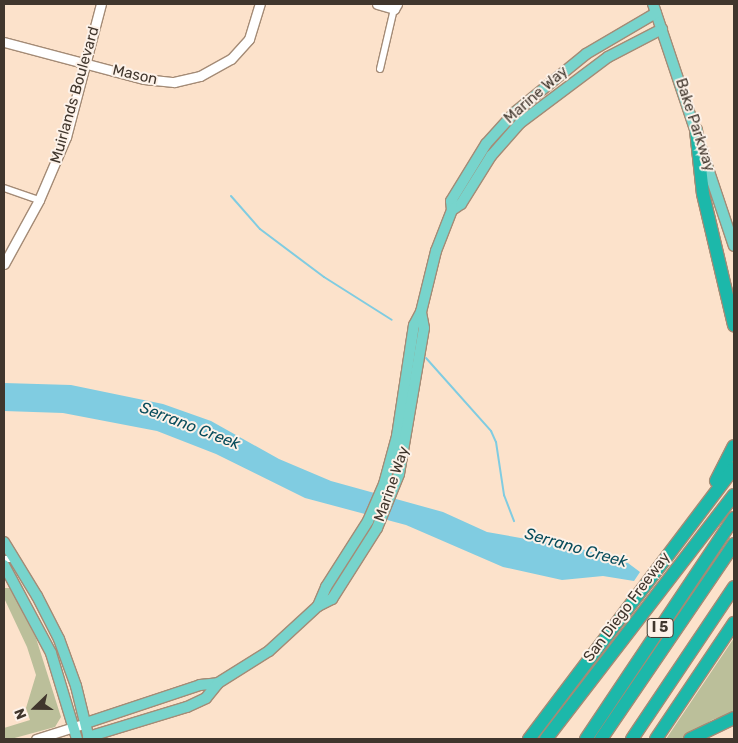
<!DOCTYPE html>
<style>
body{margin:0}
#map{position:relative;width:738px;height:743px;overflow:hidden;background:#fce2cb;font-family:Rubik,sans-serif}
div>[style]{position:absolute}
.green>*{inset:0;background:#bbbf9a}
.water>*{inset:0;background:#80cce1}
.stream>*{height:2px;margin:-1px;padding:0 1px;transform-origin:1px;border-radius:1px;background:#80cce1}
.roads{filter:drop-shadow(1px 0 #a48b76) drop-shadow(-1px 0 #a48b76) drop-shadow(0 1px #a48b76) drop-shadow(0 -1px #a48b76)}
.street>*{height:6px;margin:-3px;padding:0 3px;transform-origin:3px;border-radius:3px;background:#fff}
.secondary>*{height:9px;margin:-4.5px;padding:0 4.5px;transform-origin:4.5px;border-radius:4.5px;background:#fff}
.primary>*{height:10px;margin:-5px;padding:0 5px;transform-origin:5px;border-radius:5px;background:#77d4cc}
.highway>*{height:12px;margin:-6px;padding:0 6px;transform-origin:6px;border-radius:6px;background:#1cb8aa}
span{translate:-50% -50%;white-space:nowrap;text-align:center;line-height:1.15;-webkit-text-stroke:4px #fdf2e9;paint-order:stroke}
.shield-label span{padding:1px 4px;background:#fdf2e9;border:1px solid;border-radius:4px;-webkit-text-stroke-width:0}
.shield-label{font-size:14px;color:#40362d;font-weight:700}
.street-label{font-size:15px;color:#40362d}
.water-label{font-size:16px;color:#094d5c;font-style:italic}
.frame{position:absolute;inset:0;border:5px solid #40362d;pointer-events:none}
.north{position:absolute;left:10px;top:683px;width:50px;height:50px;-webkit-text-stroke:4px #fdf2e9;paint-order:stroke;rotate:248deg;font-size:14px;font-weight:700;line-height:20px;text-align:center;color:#40362d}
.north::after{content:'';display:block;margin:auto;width:18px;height:22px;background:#40362d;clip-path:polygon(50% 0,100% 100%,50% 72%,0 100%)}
</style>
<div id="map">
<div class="green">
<div style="clip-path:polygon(4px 588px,10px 588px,36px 638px,61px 717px,55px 727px,11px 739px,4px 739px,4px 728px,30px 720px,26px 708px,36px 675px,27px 647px,4px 598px)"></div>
<div style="clip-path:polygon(734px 638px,734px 712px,712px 720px,681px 739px,666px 739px)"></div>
</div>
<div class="water">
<div style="clip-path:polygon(4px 383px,71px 385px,163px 404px,211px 421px,279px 459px,331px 481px,443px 512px,487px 532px,582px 549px,628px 563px,640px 572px,634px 581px,603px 576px,562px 580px,503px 567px,406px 525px,305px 498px,216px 454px,157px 431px,63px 413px,4px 411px)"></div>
</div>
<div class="stream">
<div style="left:231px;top:196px;width:44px;rotate:48.7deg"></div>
<div style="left:260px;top:229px;width:80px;rotate:36.9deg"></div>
<div style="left:324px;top:277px;width:80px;rotate:32.3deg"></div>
<div style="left:426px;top:358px;width:98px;rotate:48.3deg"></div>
<div style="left:491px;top:431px;width:12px;rotate:66deg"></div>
<div style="left:496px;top:442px;width:54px;rotate:81.4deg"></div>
<div style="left:504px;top:495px;width:28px;rotate:69deg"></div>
<div style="left:524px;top:535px;width:10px;rotate:53deg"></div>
</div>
<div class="roads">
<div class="street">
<div style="left:380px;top:69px;width:62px;rotate:-76.9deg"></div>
<div style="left:4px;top:188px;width:37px;rotate:19deg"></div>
<div style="left:4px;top:559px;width:11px"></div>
</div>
<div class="secondary">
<div style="left:377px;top:4px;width:18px;rotate:16deg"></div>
<div style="left:394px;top:9px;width:6px;rotate:-59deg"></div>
<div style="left:4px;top:42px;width:145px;rotate:14.8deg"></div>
<div style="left:144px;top:79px;width:30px;rotate:6deg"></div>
<div style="left:174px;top:82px;width:27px;rotate:-13deg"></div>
<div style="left:200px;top:76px;width:35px;rotate:-29deg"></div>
<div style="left:231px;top:59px;width:27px;rotate:-48deg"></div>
<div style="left:249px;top:39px;width:37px;rotate:-73deg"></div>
<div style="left:4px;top:264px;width:73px;rotate:-61.3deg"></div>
<div style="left:39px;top:200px;width:69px;rotate:-66.8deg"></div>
<div style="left:66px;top:137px;width:138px;rotate:-75.3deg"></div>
<div style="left:36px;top:739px;width:52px;rotate:-17.7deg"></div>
</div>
<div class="primary">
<div style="left:653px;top:4px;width:255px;rotate:71.5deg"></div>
<div style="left:452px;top:210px;width:9px;rotate:-96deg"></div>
<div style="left:451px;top:201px;width:67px;rotate:-58.4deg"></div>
<div style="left:486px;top:144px;width:43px;rotate:-47.8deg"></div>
<div style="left:515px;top:112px;width:92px;rotate:-39.2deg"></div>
<div style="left:586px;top:54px;width:81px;rotate:-30.4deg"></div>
<div style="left:4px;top:542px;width:63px;rotate:58.6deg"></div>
<div style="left:37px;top:596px;width:48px;rotate:62.9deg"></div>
<div style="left:59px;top:639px;width:50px;rotate:70.1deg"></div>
<div style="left:76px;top:686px;width:55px;rotate:76.2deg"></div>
<div style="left:4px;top:565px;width:100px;rotate:61.9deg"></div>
<div style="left:51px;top:653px;width:90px;rotate:73.2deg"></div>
<div style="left:318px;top:606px;width:21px;rotate:-67deg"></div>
<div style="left:326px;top:587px;width:78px;rotate:-57.5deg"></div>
<div style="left:368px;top:521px;width:40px;rotate:-66.6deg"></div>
<div style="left:384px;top:484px;width:50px;rotate:-74.8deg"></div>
<div style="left:397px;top:436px;width:112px;rotate:-81.3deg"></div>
<div style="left:414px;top:325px;width:15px;rotate:-62deg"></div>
<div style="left:421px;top:312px;width:63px;rotate:-76.2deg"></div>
<div style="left:436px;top:251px;width:44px;rotate:-68.7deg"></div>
<div style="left:452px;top:210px;width:11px;rotate:-34deg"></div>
<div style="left:461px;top:204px;width:57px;rotate:-58deg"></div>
<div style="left:491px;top:156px;width:44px;rotate:-48.7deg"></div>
<div style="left:520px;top:123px;width:110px;rotate:-36.9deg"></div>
<div style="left:608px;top:57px;width:61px;rotate:-27.4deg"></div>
<div style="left:86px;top:723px;width:120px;rotate:-18.4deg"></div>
<div style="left:200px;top:685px;width:18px;rotate:-6deg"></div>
<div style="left:218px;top:683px;width:60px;rotate:-32.1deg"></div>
<div style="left:269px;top:651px;width:67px;rotate:-42.6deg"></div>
<div style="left:318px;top:606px;width:16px;rotate:-27deg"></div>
<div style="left:332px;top:599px;width:84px;rotate:-57.6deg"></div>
<div style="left:377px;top:528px;width:58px;rotate:-67.8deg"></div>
<div style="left:399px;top:474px;width:148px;rotate:-80.3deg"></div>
<div style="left:424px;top:328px;width:16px;rotate:-101deg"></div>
<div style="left:88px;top:737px;width:103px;rotate:-16.9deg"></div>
<div style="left:187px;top:707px;width:21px;rotate:-25deg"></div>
<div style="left:206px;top:698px;width:19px;rotate:-51deg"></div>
</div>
<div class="highway">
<div style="left:696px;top:130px;width:64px;rotate:83.8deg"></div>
<div style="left:703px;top:194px;width:135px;rotate:76.7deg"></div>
<div style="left:716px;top:481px;width:39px;rotate:-63deg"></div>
<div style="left:529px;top:739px;width:340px;rotate:-52.9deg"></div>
<div style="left:546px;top:739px;width:308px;rotate:-52.4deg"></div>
<div style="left:586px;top:739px;width:266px;rotate:-56.2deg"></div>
<div style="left:601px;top:739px;width:236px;rotate:-55.7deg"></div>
<div style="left:632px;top:739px;width:183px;rotate:-56.1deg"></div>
<div style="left:656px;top:739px;width:140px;rotate:-56.1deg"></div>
<div style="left:690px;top:739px;width:49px;rotate:-25.5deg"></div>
</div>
</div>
<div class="shield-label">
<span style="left:660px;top:628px">I 5</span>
</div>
<div class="street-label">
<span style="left:135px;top:75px;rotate:13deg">Mason</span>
<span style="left:75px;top:95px;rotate:-74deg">Muirlands Boulevard</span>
<span style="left:536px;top:95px;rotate:-41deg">Marine Way</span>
<span style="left:695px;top:125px;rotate:72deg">Bake Parkway</span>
<span style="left:392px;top:484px;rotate:-71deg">Marine Way</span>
<span style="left:627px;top:607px;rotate:-53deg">San Diego Freeway</span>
</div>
<div class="water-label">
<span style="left:190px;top:426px;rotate:21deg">Serrano Creek</span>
<span style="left:576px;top:548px;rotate:16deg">Serrano Creek</span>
</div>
<div class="frame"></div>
<div class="north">N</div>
</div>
